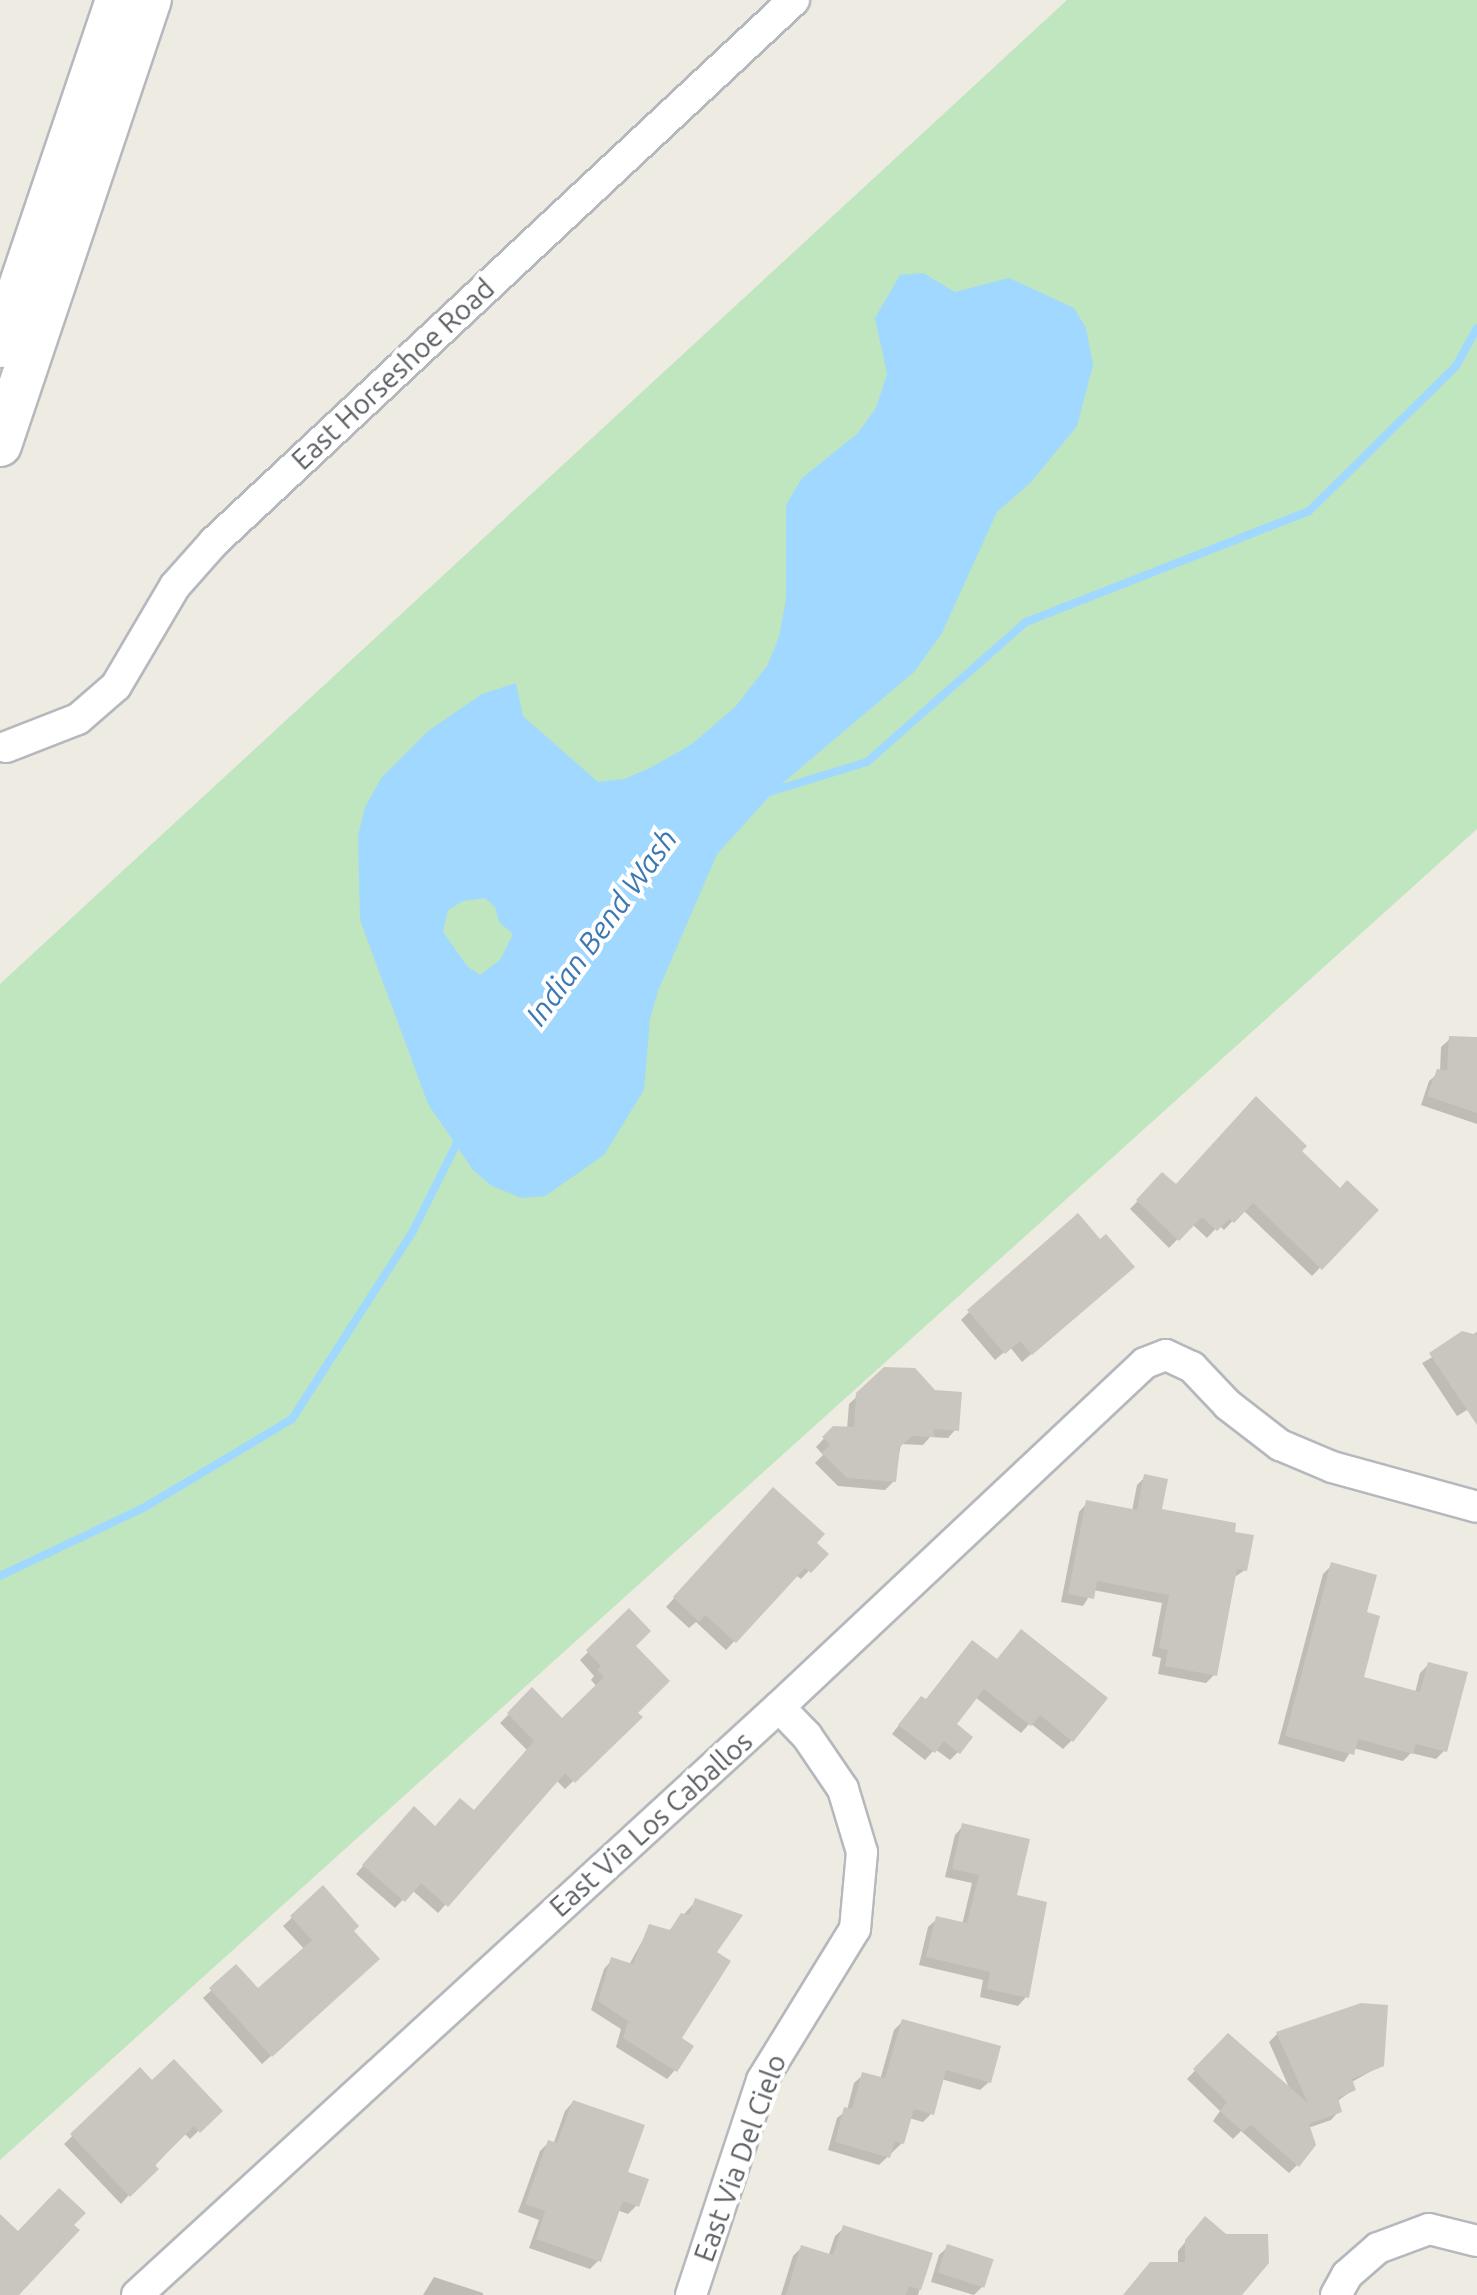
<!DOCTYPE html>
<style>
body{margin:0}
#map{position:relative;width:1477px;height:2295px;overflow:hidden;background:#eeebe2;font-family:Ubuntu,sans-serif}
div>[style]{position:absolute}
.green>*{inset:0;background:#bfe6be}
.water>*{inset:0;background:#a1d8ff}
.shadow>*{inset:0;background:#0003}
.stream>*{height:8px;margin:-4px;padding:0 4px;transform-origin:4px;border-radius:4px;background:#a1d8ff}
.building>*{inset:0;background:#c8c6bf;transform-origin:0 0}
.roads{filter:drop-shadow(2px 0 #b5b8bd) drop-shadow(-2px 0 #b5b8bd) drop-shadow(0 2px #b5b8bd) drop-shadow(0 -2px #b5b8bd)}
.minor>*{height:30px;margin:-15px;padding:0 15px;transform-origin:15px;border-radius:15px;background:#fff}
.secondary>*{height:42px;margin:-21px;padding:0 21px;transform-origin:21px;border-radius:21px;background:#fff}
span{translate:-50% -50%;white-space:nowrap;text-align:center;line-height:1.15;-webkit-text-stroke:8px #fff;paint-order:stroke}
.street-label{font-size:28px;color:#5b5f63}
.water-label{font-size:30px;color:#3d78b2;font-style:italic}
</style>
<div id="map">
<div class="green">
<div style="clip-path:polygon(1067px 0,1477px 0,1477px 829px,0 2160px,0 984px)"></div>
</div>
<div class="water">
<div style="clip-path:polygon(evenodd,923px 273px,955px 292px,1009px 278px,1074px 308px,1086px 328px,1093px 365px,1077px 426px,1031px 482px,997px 512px,942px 633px,914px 672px,778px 787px,717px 854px,658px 991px,650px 1019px,644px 1090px,604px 1155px,545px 1196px,522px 1198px,492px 1186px,473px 1170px,428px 1104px,360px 920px,358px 836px,365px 807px,382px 777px,428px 731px,482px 694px,516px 683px,523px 716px,598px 782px,624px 779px,650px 768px,692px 744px,736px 706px,767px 666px,779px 637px,786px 599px,786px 505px,802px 478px,857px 434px,876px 408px,887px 374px,875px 318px,900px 275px,923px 273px,485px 898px,495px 907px,499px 922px,513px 934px,500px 960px,480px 975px,468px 967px,443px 932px,448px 910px,463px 901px,485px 898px)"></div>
</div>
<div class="shadow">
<div style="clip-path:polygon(1450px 1039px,1477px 1039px,1477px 1124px,1421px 1105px,1429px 1081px,1440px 1072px,1441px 1047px)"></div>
<div style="clip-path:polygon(1298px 1151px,1339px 1192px,1375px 1210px,1312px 1276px,1243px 1210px,1224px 1230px,1219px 1225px,1207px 1238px,1192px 1224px,1169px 1248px,1130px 1209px,1163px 1175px,1175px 1187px)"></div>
<div style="clip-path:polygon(1123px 1275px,1022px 1362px,1010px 1347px,995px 1360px,961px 1320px,969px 1312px)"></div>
<div style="clip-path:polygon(1477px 1332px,1477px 1404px,1457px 1416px,1422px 1363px)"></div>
<div style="clip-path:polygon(885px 1370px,956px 1429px,948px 1438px,930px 1437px,923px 1445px,901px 1444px,894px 1481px,885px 1490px,838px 1486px,815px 1463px,823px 1455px,816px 1447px,834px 1428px,847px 1429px,849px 1404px)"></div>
<div style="clip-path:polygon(1145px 1477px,1159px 1511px,1232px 1534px,1245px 1570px,1233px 1578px,1215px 1674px,1206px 1683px,1158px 1674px,1161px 1658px,1152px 1656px,1162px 1603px,1093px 1590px,1083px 1606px,1061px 1602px,1079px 1512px,1087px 1503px,1132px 1511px,1137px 1485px)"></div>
<div style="clip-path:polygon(765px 1499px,825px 1554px,801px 1579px,796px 1575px,726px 1650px,696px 1622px,689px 1628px,666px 1607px)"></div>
<div style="clip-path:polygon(1332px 1565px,1364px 1614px,1360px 1679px,1415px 1693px,1420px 1673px,1429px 1664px,1444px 1751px,1436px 1759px,1411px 1753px,1403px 1761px,1353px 1748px,1344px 1762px,1278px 1744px,1323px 1574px)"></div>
<div style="clip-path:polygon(629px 1612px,635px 1713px,639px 1717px,565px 1789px,556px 1780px,438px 1913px,412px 1890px,395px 1908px,356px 1874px,405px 1818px,435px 1829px,473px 1813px,528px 1751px,500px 1723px,532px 1691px,562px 1722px,597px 1687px,591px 1680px,594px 1676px,580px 1660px)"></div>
<div style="clip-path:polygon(996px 1662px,1072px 1740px,1063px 1749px,1030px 1723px,1021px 1733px,975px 1697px,953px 1724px,958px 1752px,950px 1760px,935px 1749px,925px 1760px,892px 1734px,913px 1707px)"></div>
<div style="clip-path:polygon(963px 1826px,1014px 1897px,1026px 1997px,1018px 2006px,980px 1997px,983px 1980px,919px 1965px,928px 1927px,937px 1919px,962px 1925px,972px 1883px,945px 1877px,955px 1835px)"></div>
<div style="clip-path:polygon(323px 1889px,368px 1968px,262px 2064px,203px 1998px,236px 1967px,258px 1992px,305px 1950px,283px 1926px)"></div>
<div style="clip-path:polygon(696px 1901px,675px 2070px,667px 2079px,616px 2047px,621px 2029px,591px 2010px,604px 1969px,612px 1960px,629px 1965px,650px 1927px,668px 1932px)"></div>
<div style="clip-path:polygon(902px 2022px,989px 2082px,980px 2090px,941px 2079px,931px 2114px,923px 2122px,909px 2118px,902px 2143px,879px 2165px,828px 2150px,837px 2118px,847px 2110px,854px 2083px,863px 2075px,880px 2080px,894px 2030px)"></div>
<div style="clip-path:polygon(1277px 2034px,1382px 2065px,1350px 2083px,1353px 2090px,1336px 2102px,1339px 2111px,1331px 2120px,1308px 2128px,1297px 2165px,1289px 2173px,1241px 2131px,1233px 2139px,1213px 2121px,1220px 2111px,1187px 2079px,1228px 2036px,1291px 2092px,1269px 2042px)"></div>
<div style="clip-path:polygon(140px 2071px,152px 2083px,219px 2111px,190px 2139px,184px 2133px,121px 2204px,64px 2144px)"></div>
<div style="clip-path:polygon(573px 2102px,625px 2173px,637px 2205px,628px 2214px,617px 2210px,598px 2261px,590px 2269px,529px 2248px,539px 2220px,518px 2212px,540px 2151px,548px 2143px,553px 2145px,565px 2111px)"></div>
<div style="clip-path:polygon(844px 2228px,930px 2255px,918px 2295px,781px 2295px,793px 2256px,801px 2248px,828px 2257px,835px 2236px)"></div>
<div style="clip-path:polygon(1197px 2228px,1242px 2295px,1125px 2295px,1178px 2264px,1178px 2251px)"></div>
<div style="clip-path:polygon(948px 2247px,982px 2287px,974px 2295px,931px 2282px,939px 2255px)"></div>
<div style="clip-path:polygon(434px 2277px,483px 2293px,483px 2295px,423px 2295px)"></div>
</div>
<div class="stream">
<div style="left:763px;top:794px;width:109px;rotate:-17.1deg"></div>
<div style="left:867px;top:762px;width:212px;rotate:-41.4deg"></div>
<div style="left:1026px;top:622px;width:304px;rotate:-21.4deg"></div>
<div style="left:1309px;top:511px;width:206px;rotate:-44.6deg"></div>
<div style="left:1456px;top:366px;width:43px;rotate:-61.1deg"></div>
<div style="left:0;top:1576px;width:161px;rotate:-25.4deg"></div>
<div style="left:145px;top:1507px;width:171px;rotate:-30.9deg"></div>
<div style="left:292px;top:1419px;width:224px;rotate:-57.2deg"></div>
<div style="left:413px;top:1231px;width:105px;rotate:-63.4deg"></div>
</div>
<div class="building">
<div style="clip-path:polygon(1449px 1036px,1477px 1037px,1477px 1113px,1427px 1096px,1437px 1069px,1447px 1070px)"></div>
<div style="clip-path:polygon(1256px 1096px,1307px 1146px,1302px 1151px,1340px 1188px,1347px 1180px,1379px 1210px,1322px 1270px,1253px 1203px,1234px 1223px,1229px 1219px,1217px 1231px,1202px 1217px,1179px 1241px,1136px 1200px,1162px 1172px,1176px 1184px)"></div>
<div style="clip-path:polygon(1078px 1213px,1100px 1239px,1106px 1234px,1135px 1267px,1032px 1355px,1020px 1341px,1005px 1354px,967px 1310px)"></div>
<div style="clip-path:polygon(1462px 1331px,1477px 1335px,1477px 1425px,1429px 1353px)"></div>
<div style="clip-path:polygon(884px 1367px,915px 1368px,935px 1390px,962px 1392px,959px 1431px,934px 1429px,934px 1437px,912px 1436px,900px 1447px,896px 1482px,847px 1478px,822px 1453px,830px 1445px,822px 1437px,833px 1426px,854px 1427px,856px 1393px)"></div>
<div style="clip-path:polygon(1144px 1474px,1168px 1479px,1162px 1509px,1236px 1523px,1235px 1532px,1254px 1535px,1247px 1571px,1237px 1569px,1217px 1676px,1165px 1666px,1168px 1650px,1159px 1648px,1169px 1595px,1097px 1581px,1094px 1599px,1068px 1594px,1086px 1500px,1137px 1510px)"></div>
<div style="clip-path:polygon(773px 1487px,825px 1534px,817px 1543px,829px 1554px,811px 1573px,805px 1568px,736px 1643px,705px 1615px,699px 1622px,673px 1597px)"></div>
<div style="clip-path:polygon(1331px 1562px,1377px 1575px,1367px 1612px,1380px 1616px,1364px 1677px,1420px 1692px,1428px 1662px,1468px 1672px,1447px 1752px,1416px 1744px,1413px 1754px,1358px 1739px,1354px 1755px,1285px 1736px)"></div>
<div style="clip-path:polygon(629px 1608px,651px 1631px,636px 1646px,670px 1681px,638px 1713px,643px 1717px,575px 1783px,565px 1773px,448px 1907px,421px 1883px,405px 1902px,362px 1865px,414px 1806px,435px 1826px,460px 1798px,474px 1810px,534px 1741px,507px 1713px,532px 1687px,562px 1718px,604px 1677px,597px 1670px,601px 1666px,586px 1650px)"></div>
<div style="clip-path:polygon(1021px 1629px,1108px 1698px,1073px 1742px,1040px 1715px,1031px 1726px,984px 1689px,957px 1724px,973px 1737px,960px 1754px,944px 1741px,935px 1753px,898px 1725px,921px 1696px,926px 1699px,972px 1640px,997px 1659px)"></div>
<div style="clip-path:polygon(962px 1823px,1030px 1839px,1017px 1895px,1047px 1902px,1029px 1998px,987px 1989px,990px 1972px,926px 1957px,936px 1916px,967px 1923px,979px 1875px,952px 1869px)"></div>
<div style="clip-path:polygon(323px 1885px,359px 1926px,354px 1931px,380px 1959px,272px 2057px,209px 1988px,236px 1964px,258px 1988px,312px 1940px,290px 1916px)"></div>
<div style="clip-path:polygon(695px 1898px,743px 1915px,717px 1952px,731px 1961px,682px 2038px,694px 2046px,677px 2072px,623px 2038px,628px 2021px,598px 2001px,611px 1957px,633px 1964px,649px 1924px,670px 1930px,681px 1913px,689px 1915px)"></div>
<div style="clip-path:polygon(1361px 2003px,1388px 2005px,1384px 2066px,1352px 2079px,1356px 2090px,1338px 2098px,1342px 2112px,1309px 2124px,1316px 2145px,1299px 2167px,1251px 2125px,1243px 2132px,1220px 2111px,1227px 2102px,1193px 2069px,1228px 2033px,1308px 2103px,1276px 2032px)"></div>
<div style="clip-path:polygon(902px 2019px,1001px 2046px,991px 2083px,946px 2070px,934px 2115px,914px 2109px,904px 2144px,895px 2141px,890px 2158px,835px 2142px,844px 2107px,852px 2109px,862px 2072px,885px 2078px)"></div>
<div style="clip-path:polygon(174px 2059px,223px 2111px,200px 2133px,194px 2126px,155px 2165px,159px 2169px,130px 2197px,70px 2134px,140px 2067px,152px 2080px)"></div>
<div style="clip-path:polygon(573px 2100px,645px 2125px,628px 2172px,649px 2179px,639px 2207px,623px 2201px,601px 2262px,536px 2239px,545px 2211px,525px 2204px,548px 2140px,557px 2143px)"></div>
<div style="clip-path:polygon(59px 2188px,86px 2213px,74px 2225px,80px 2230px,19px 2295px,0 2295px,0 2214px,18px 2231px)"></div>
<div style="clip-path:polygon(1205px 2216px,1226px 2234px,1268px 2234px,1269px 2263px,1242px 2295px,1123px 2295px,1150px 2262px,1185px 2262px,1185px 2240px)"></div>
<div style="clip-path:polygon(843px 2225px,933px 2253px,921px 2290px,909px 2286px,906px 2295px,786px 2295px,801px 2245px,833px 2255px)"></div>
<div style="left:947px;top:2244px;width:49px;height:30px;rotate:18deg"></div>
</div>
<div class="roads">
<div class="minor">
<div style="left:6px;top:747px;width:77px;rotate:-21.3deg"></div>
<div style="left:78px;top:719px;width:50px;rotate:-41deg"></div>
<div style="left:116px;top:686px;width:116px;rotate:-59.5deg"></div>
<div style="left:175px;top:586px;width:59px;rotate:-48.4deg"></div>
<div style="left:214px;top:542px;width:794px;rotate:-43.06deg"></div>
<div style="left:137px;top:2295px;width:871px;rotate:-42.49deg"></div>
<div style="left:779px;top:1707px;width:502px;rotate:-43.23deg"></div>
<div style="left:1145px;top:1363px;width:22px;rotate:-21deg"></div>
<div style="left:1166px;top:1355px;width:29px;rotate:25deg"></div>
<div style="left:1192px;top:1367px;width:52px;rotate:46.5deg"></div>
<div style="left:1228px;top:1405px;width:66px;rotate:37.6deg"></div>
<div style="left:1280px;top:1445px;width:56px;rotate:22.9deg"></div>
<div style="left:1332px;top:1467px;width:150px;rotate:15.4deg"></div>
<div style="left:691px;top:2295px;width:226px;rotate:-71.7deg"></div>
<div style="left:762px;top:2080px;width:177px;rotate:-58.4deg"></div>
<div style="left:855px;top:1929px;width:77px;rotate:-84.8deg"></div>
<div style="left:862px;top:1852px;width:66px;rotate:-106.8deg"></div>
<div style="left:843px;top:1789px;width:64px;rotate:-124.2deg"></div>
<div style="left:807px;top:1736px;width:40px;rotate:-134deg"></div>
<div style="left:1336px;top:2295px;width:23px;rotate:-61deg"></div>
<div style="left:1347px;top:2275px;width:41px;rotate:-41.1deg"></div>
<div style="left:1378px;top:2248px;width:54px;rotate:-20.4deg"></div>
<div style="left:1429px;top:2229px;width:49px;rotate:14deg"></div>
</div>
<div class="secondary">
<div style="left:0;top:346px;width:365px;rotate:-71.3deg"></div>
<div style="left:0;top:445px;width:470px;rotate:-71.4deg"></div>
</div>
</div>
<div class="street-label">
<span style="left:393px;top:374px;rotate:-43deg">East Horseshoe Road</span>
<span style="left:651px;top:1824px;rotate:-42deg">East Via Los Caballos</span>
<span style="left:740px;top:2158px;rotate:-70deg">East Via Del Cielo</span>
</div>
<div class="water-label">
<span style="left:601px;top:927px;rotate:-54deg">Indian Bend Wash</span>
</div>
</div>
